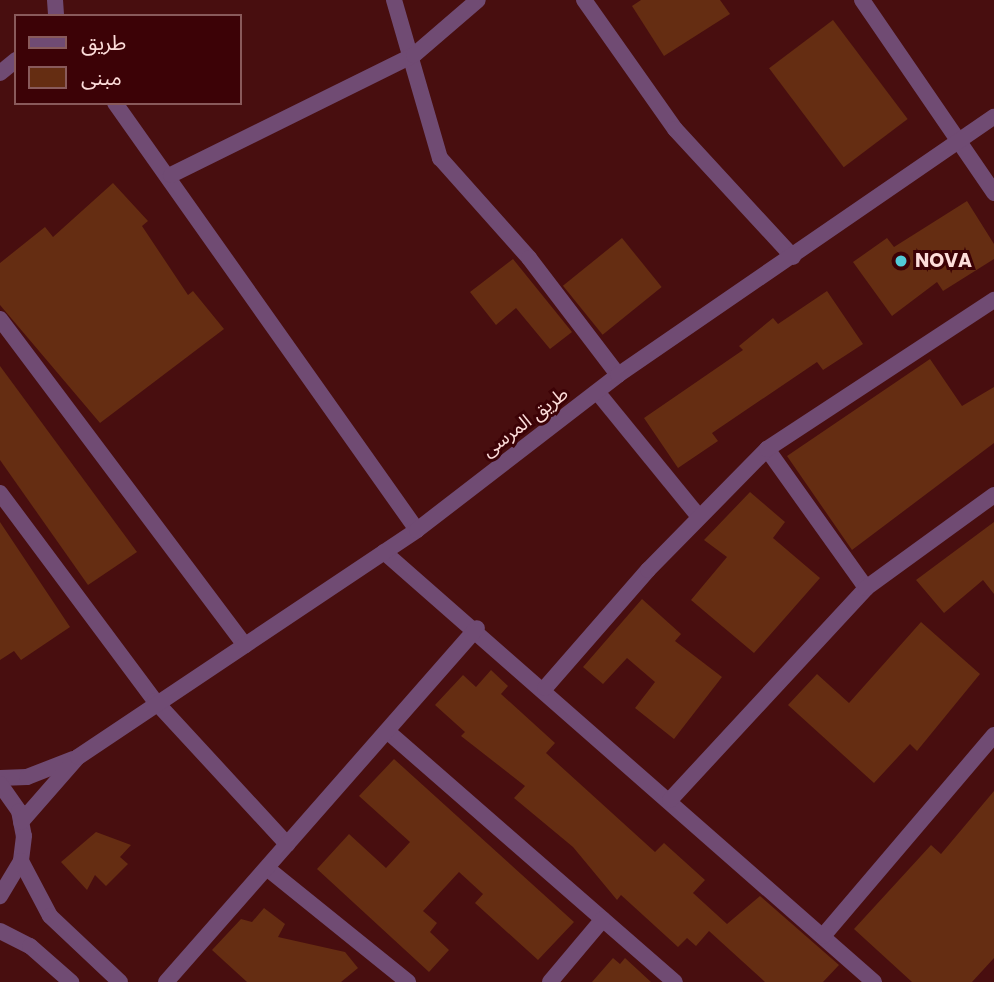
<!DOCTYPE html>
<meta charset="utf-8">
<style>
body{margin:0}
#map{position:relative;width:994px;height:982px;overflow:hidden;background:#480e0f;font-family:Poppins,"Noto Sans Arabic",sans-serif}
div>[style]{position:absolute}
.building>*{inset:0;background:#652d12;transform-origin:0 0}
.street>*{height:16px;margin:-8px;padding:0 8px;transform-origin:8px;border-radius:8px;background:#704b73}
.dots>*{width:19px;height:19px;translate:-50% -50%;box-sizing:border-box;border:4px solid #3c0206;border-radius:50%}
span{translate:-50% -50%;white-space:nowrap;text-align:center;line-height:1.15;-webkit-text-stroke:6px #3c0206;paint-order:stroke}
.poi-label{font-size:19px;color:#fdddda;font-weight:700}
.left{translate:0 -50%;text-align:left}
.street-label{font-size:19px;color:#fdddda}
.legend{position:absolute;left:14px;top:14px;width:228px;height:91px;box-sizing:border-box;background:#3c0206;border:2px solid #895a5b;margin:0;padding:9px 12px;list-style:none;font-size:21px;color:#fdddda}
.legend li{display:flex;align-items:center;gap:14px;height:35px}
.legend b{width:35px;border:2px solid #895a5b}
</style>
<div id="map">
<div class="building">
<div style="clip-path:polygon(641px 0,720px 0,730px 14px,664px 56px,632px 6px)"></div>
<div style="left:833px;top:20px;width:124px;height:80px;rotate:53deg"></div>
<div style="clip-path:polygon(113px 183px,148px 221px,142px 226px,188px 295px,193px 291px,224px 329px,100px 423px,0 305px,0 263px,45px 227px,53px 237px)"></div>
<div style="clip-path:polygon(967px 201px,994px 244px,994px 259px,943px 291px,937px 282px,892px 316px,853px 262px,887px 238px,894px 247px)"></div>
<div style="left:622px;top:238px;width:63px;height:76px;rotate:51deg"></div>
<div style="clip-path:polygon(513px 259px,572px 332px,550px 349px,516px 308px,496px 325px,470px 292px)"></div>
<div style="clip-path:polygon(827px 291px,863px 344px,823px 370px,817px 362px,712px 433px,718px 441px,678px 468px,644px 418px,743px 350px,739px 346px,773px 318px,778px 324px)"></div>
<div style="clip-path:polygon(930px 359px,962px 406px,994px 387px,994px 443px,852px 550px,787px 456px)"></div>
<div style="clip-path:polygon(0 366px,137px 552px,88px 585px,0 460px)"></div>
<div style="clip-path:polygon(750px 492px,785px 522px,773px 538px,820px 578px,754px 653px,691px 600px,727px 557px,704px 540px)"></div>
<div style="clip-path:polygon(0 522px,70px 627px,21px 660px,14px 651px,0 660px)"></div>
<div style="clip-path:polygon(994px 522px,994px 594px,983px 580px,944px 613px,916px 580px)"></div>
<div style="clip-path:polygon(642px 599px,681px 634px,675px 641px,722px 677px,674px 739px,635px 708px,655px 682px,627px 658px,603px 684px,583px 667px)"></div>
<div style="clip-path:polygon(921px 622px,980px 674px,917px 751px,910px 744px,874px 783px,788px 705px,817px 674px,849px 703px)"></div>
<div style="clip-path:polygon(491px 670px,508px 686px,501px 694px,555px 743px,546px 753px,655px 852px,664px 843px,705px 880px,693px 893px,727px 924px,760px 896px,839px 965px,823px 982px,765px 982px,709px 931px,696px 946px,687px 938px,678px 947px,621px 895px,617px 900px,573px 847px,514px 798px,525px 786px,461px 736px,465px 732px,435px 705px,463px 675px,476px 687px)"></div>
<div style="clip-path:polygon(394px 759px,574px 922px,538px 960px,475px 903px,483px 894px,459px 872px,423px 911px,437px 923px,430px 932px,449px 950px,429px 972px,317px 869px,349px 834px,386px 868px,410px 842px,359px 796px)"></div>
<div style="clip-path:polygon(994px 791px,994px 958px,972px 982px,912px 982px,854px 929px,931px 845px,941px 854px)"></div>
<div style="clip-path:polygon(96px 832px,131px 845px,120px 857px,128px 864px,106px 886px,95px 875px,87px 890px,61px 862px)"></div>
<div style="clip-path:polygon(264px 908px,285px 924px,278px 937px,345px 952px,358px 968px,341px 982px,247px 982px,212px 950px,241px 919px,252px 922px)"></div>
<div style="clip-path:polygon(613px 958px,620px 964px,625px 958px,651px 982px,592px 982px)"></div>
</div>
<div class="street">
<div style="left:55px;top:0;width:16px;rotate:86deg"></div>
<div style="left:394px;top:0;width:165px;rotate:73.8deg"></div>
<div style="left:440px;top:158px;width:134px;rotate:48.3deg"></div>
<div style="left:529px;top:258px;width:147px;rotate:52.7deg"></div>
<div style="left:584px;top:0;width:158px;rotate:54.8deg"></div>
<div style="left:675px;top:129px;width:174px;rotate:47.3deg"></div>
<div style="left:862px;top:0;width:234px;rotate:55.6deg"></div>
<div style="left:0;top:73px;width:21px;rotate:-39deg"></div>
<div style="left:115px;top:103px;width:523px;rotate:54.73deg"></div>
<div style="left:171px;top:175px;width:271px;rotate:-26.3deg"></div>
<div style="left:414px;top:55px;width:84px;rotate:-40.7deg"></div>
<div style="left:0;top:319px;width:408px;rotate:53.1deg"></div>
<div style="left:598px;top:393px;width:160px;rotate:50.8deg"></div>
<div style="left:767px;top:449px;width:171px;rotate:54.5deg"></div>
<div style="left:0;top:493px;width:259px;rotate:53.3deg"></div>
<div style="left:155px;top:701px;width:195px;rotate:47.3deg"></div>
<div style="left:384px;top:552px;width:652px;rotate:41.27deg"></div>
<div style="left:545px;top:688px;width:157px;rotate:-48.9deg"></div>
<div style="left:648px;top:570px;width:170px;rotate:-45.5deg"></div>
<div style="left:767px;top:449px;width:272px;rotate:-33.3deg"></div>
<div style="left:387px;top:731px;width:382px;rotate:41.1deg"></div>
<div style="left:0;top:778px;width:27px;rotate:-2deg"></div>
<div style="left:27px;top:777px;width:49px;rotate:-21.4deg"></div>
<div style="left:0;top:784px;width:33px;rotate:55deg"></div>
<div style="left:19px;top:811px;width:25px;rotate:79deg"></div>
<div style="left:24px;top:836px;width:25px;rotate:97deg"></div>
<div style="left:21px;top:861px;width:41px;rotate:121deg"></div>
<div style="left:670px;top:800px;width:289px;rotate:-47.2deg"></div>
<div style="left:866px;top:588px;width:158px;rotate:-36deg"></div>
<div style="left:21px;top:822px;width:86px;rotate:-48.8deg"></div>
<div style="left:78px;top:757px;width:408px;rotate:-33.8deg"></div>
<div style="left:417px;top:530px;width:254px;rotate:-37.6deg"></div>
<div style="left:618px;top:375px;width:456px;rotate:-34.5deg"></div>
<div style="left:21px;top:861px;width:62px;rotate:62.2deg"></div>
<div style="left:50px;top:916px;width:96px;rotate:43.3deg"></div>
<div style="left:268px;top:869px;width:180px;rotate:38.9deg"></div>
<div style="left:0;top:931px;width:34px;rotate:27deg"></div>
<div style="left:30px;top:946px;width:55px;rotate:41.3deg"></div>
<div style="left:823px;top:936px;width:264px;rotate:-49.6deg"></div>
<div style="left:166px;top:982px;width:471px;rotate:-48.7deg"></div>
<div style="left:550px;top:982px;width:82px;rotate:-49.9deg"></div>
</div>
<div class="dots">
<div style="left:901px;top:261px;background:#52cbd7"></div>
</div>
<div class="poi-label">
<span class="left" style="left:915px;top:261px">NOVA</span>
</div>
<div class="street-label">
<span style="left:525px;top:422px;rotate:-37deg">طريق المرسى</span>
</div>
<ul class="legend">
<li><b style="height:9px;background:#704b73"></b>طريق</li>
<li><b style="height:19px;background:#652d12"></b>مبنى</li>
</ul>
</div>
